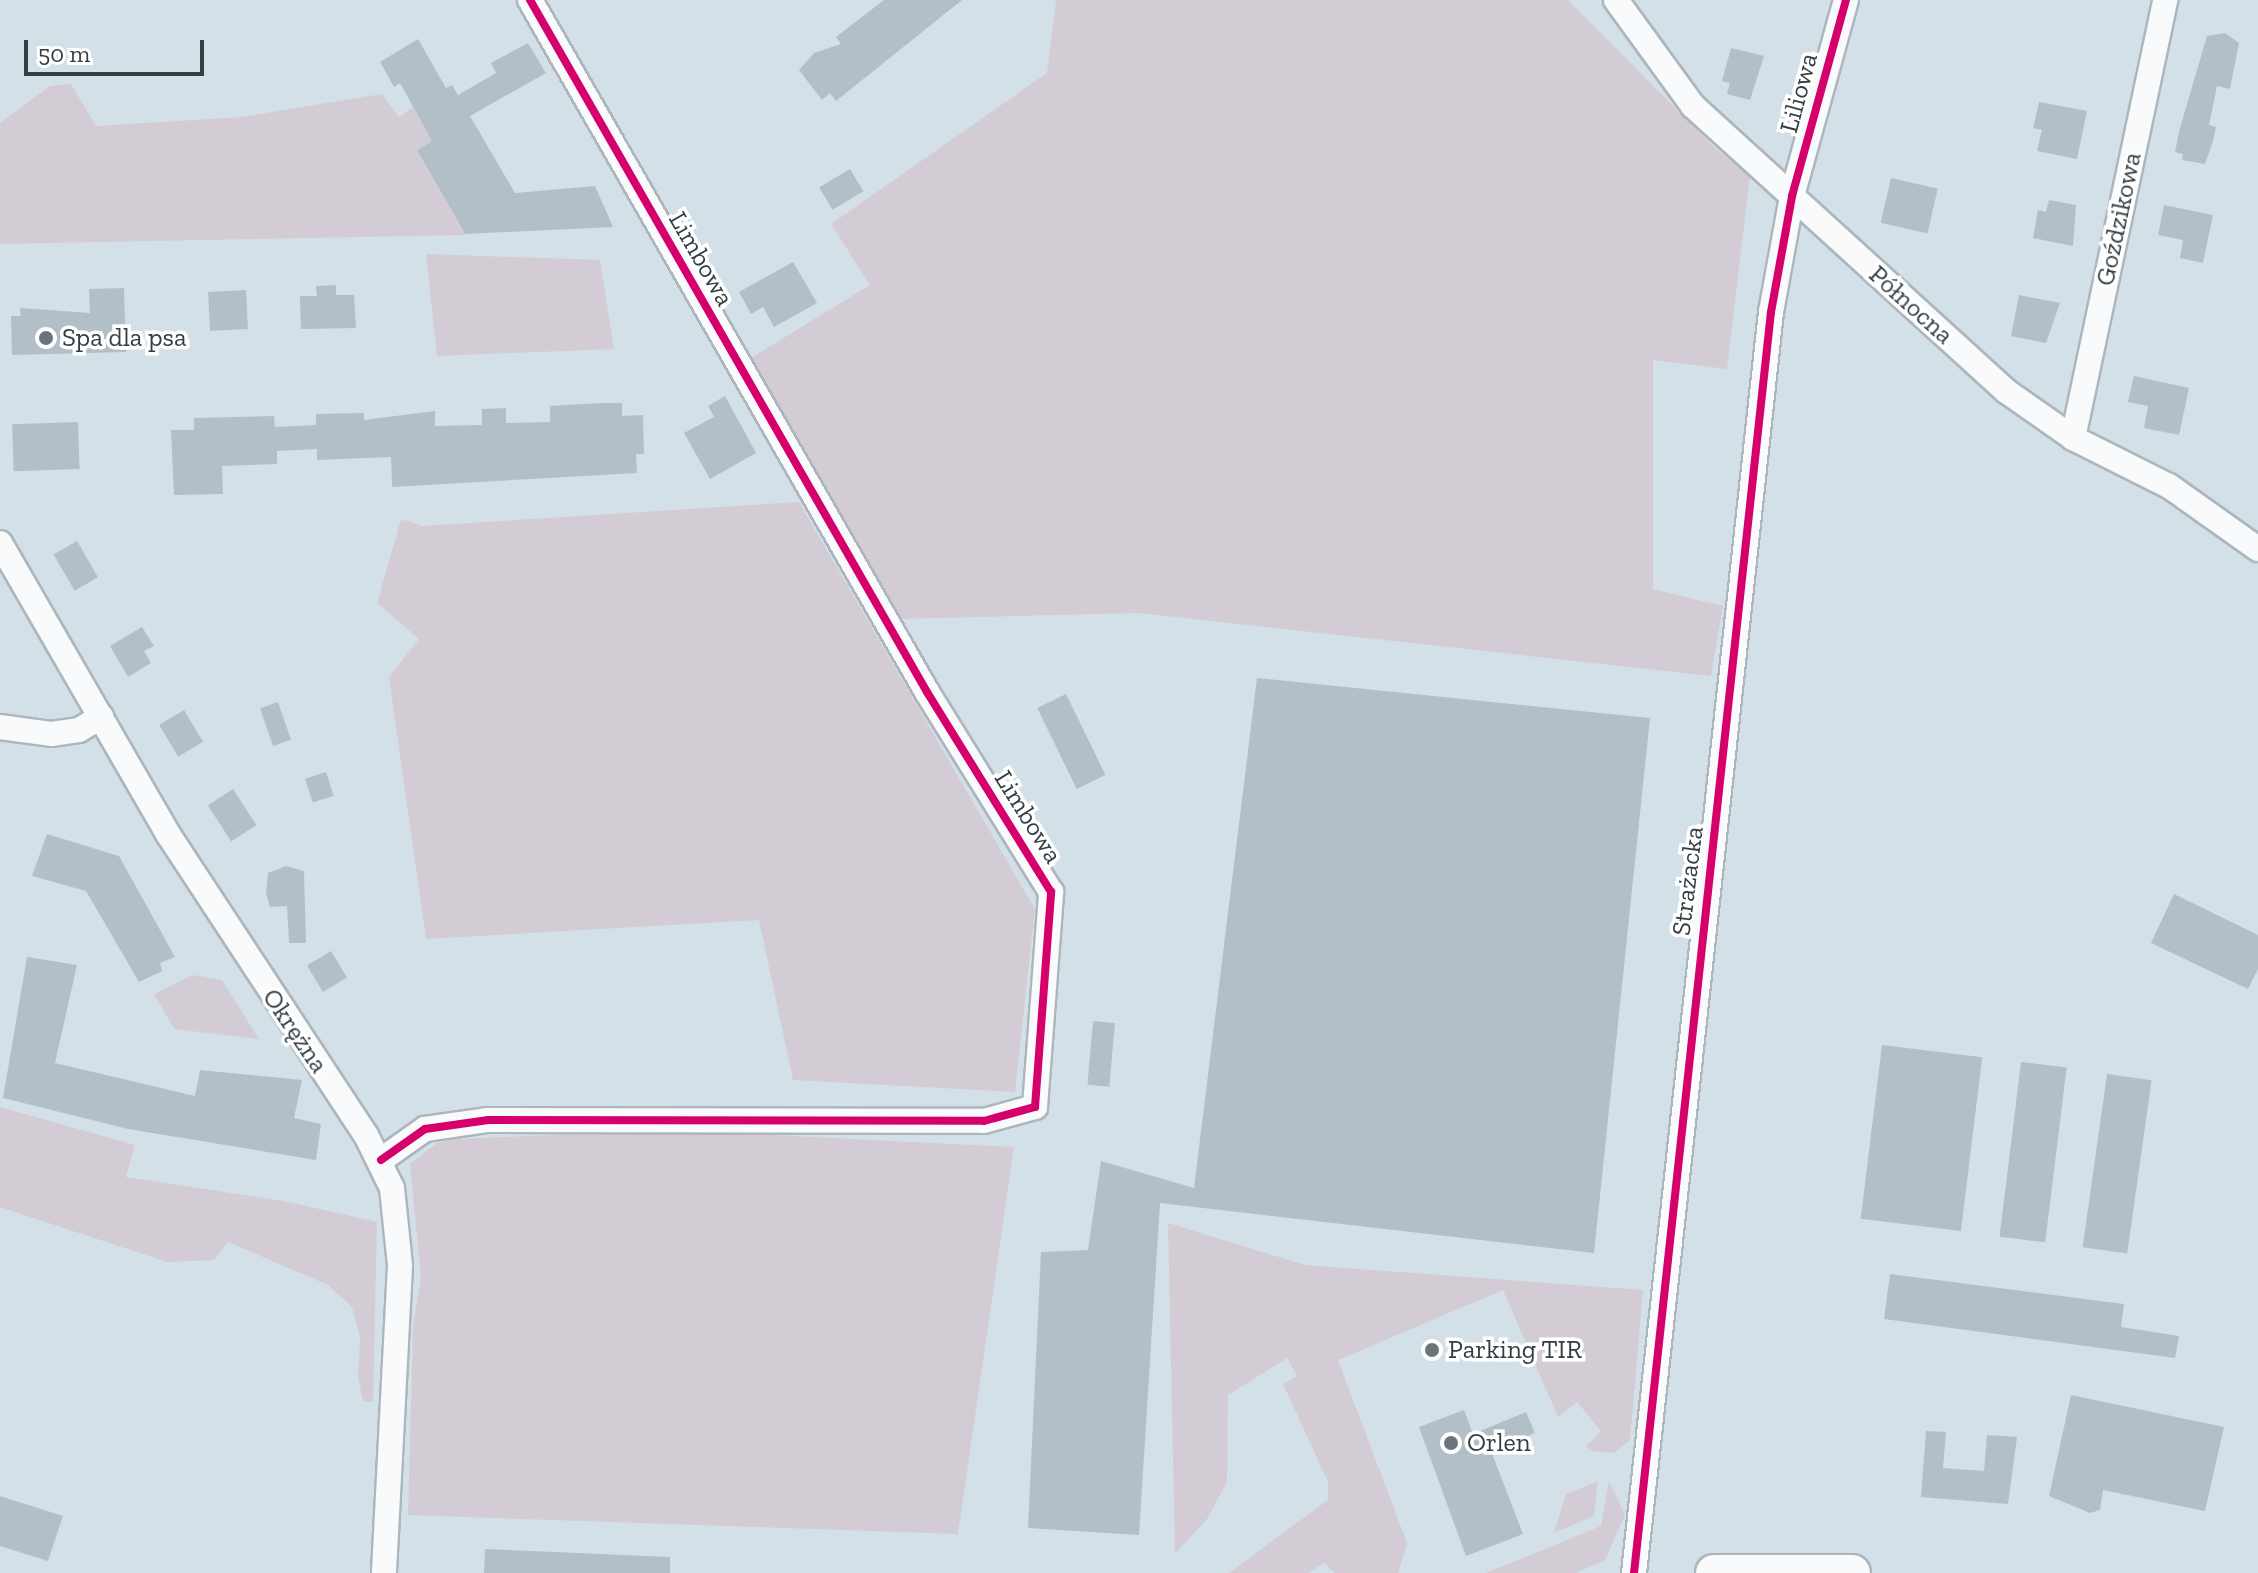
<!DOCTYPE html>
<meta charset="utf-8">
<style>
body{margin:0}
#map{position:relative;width:2258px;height:1573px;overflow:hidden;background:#d3e0e8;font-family:"Zilla Slab",serif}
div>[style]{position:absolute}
.green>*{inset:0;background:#d4ccd4}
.building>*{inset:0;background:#b3bfc6;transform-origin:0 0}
.roads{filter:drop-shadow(2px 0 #acb6bc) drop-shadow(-2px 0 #acb6bc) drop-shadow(0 2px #acb6bc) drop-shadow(0 -2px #acb6bc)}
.street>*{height:24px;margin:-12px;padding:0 12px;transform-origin:12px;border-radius:12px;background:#f8fafc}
.primary>*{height:36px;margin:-18px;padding:0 18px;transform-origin:18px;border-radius:18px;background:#f8fafc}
.cycleway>*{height:8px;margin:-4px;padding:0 4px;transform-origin:4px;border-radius:4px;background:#d6006c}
.dots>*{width:22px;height:22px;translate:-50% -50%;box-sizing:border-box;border:4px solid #fff;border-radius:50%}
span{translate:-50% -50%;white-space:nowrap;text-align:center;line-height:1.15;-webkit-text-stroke:7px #fff;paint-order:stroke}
.street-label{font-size:26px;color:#333d42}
.poi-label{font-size:26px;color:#333d42}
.left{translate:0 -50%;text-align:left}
.scale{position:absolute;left:24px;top:40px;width:180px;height:36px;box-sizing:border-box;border:4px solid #333d42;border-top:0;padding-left:10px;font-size:24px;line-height:28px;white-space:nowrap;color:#333d42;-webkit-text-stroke:6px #fff;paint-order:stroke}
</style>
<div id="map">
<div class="green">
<div style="clip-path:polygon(1056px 0,1568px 0,1716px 149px,1750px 175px,1727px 369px,1653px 360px,1653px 589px,1723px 606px,1711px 676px,1139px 613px,899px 619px,751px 358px,870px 285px,831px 224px,1047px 73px)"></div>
<div style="clip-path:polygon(71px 84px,96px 126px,242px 117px,382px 94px,399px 117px,413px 107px,432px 141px,417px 150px,465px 235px,0 244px,0 123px,50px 86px)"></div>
<div style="clip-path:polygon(426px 254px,600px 260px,614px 349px,437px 356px)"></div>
<div style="clip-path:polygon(799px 502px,1035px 909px,1015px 1092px,793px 1080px,759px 920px,426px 939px,389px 677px,419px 639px,377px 603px,401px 519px,422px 526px)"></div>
<div style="clip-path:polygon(192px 975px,222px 980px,259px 1039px,174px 1029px,154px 994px)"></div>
<div style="clip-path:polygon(0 1107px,135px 1145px,126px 1177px,284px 1201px,377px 1222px,373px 1402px,363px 1401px,358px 1378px,360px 1338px,352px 1307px,328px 1285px,228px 1242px,214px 1260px,167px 1262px,0 1207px)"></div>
<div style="clip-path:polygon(669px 1130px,1014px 1147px,958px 1534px,408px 1515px,413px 1328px,421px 1278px,410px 1164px,437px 1143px,457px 1139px)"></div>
<div style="clip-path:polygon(1168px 1223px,1305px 1265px,1643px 1290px,1630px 1440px,1614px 1453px,1593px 1451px,1586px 1446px,1601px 1431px,1577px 1402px,1558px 1417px,1503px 1290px,1338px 1360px,1407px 1543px,1398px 1573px,1335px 1573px,1324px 1563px,1308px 1573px,1229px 1573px,1328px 1500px,1328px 1482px,1283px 1384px,1297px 1376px,1287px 1358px,1228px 1395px,1227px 1482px,1207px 1519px,1175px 1554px)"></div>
<div style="clip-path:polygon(1598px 1481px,1594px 1516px,1554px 1533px,1566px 1494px)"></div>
<div style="clip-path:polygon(1609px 1481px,1625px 1515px,1605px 1560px,1576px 1573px,1486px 1573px,1601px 1526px)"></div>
</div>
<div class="building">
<div style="clip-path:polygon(884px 0,962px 0,836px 101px,830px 93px,822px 100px,799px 70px,814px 53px,841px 44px,836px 37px)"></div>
<div style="clip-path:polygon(2225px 33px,2239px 43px,2230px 89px,2217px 86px,2209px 125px,2216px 127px,2213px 141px,2205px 164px,2182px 160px,2183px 154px,2175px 152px,2180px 128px,2207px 36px)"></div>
<div style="clip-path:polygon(418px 39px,446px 88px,452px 85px,458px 95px,496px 73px,491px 63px,528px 43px,546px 73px,470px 116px,515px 193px,595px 186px,613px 227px,465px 234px,417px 150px,432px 141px,400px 83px,394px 87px,380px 62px)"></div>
<div style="clip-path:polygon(1731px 48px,1764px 56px,1750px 100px,1727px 94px,1730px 83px,1722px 81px)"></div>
<div style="clip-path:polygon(2039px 102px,2087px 111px,2077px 159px,2037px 151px,2042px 130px,2033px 128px)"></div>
<div style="left:850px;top:169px;width:26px;height:36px;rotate:59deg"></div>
<div style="left:1891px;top:178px;width:48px;height:46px;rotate:13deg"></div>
<div style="clip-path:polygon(2049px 200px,2076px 205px,2073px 246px,2033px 238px,2038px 210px,2046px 212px)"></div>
<div style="clip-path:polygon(2164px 205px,2213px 215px,2203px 263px,2180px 258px,2183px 240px,2158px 235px)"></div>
<div style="clip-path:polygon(793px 262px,817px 303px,774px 327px,763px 307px,751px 314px,739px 292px)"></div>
<div style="clip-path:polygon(336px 285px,336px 295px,354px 295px,356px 328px,301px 329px,300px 296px,317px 296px,316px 286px)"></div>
<div style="clip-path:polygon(124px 288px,126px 352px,12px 355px,11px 316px,21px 316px,20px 308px,90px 313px,89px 289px)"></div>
<div style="left:246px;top:290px;width:39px;height:38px;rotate:87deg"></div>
<div style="clip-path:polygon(2019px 295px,2060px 303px,2046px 343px,2011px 336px)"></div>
<div style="clip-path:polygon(2134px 376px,2189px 388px,2179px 435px,2144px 428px,2148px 406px,2128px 402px)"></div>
<div style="clip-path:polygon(725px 396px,756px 453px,710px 479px,684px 433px,714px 417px,708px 406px)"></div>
<div style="clip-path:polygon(601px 403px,622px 403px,622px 416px,643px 415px,644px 454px,636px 454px,637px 473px,392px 487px,391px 457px,317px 460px,317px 449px,277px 451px,277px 464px,222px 466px,223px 494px,174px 495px,171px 430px,194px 430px,194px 418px,274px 416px,275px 427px,316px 425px,316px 414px,364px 413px,364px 420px,435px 411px,435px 426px,482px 425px,482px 409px,506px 408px,506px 423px,550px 422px,550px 406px)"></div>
<div style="left:78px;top:422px;width:47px;height:66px;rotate:88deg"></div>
<div style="left:77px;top:541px;width:42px;height:27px;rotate:60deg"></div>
<div style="clip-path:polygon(142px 627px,154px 646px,144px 651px,151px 663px,128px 677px,110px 646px)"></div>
<div style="clip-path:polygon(1257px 678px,1650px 718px,1594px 1253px,1160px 1203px,1139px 1535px,1028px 1528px,1041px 1252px,1088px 1250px,1101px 1161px,1194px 1188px)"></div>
<div style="left:1066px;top:694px;width:90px;height:32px;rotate:64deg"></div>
<div style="left:278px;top:702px;width:40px;height:19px;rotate:71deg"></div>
<div style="left:184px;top:710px;width:37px;height:29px;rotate:59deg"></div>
<div style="left:326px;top:772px;width:25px;height:22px;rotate:72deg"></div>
<div style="left:233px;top:789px;width:43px;height:30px;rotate:57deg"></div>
<div style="clip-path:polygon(47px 834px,119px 856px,175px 957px,160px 963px,162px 971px,139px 982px,86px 891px,32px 876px)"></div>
<div style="clip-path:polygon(286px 866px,304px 871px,306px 943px,289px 943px,287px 906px,270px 907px,266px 893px,268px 873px)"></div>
<div style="clip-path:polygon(2174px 894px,2258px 935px,2258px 969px,2248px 989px,2151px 943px)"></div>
<div style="left:331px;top:951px;width:31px;height:28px;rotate:59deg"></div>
<div style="clip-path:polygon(27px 957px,77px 965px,55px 1063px,195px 1096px,200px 1070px,302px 1080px,294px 1118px,321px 1124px,316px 1160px,128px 1129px,3px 1098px)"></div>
<div style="left:1093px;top:1021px;width:22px;height:64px;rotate:5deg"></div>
<div style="left:1882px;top:1045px;width:101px;height:175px;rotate:7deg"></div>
<div style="left:2021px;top:1062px;width:46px;height:176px;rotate:7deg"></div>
<div style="left:2107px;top:1074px;width:45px;height:175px;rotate:8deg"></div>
<div style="clip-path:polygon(1890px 1274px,2124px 1304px,2121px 1327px,2179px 1336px,2175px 1358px,1884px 1319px)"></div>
<div style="clip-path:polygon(2071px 1395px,2224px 1427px,2205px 1511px,2103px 1490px,2100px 1510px,2090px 1513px,2049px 1496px)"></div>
<div style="clip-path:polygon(1464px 1410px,1473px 1434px,1526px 1412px,1535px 1433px,1491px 1451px,1523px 1534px,1466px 1556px,1419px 1427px)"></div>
<div style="clip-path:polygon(1926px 1431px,1946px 1432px,1943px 1468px,1984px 1471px,1987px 1435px,2017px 1437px,2008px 1504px,1921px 1497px)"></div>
<div style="clip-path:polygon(0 1496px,63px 1516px,48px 1561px,0 1546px)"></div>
<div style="clip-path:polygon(485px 1549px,670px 1557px,670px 1573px,484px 1573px)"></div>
</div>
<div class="roads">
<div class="street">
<div style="left:1616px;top:0;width:131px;rotate:54deg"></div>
<div style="left:1693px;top:106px;width:423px;rotate:42.3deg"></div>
<div style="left:2006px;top:391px;width:82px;rotate:35deg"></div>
<div style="left:2073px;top:438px;width:107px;rotate:26.6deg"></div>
<div style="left:2169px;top:486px;width:109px;rotate:35.3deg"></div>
<div style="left:2073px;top:438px;width:448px;rotate:-78.1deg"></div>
<div style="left:0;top:543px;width:336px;rotate:60deg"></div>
<div style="left:168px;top:834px;width:360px;rotate:56.7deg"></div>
<div style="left:366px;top:1135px;width:59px;rotate:63.9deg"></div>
<div style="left:392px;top:1188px;width:78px;rotate:84.1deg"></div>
<div style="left:400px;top:1266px;width:307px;rotate:93deg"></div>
<div style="left:0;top:727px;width:51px;rotate:7.8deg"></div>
<div style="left:51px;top:734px;width:28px;rotate:-8deg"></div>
<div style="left:79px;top:730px;width:26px;rotate:-31deg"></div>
<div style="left:381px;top:1160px;width:54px;rotate:-35.2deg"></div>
<div style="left:425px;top:1129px;width:64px;rotate:-8.1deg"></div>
<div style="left:488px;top:1120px;width:496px;rotate:0.1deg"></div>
<div style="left:984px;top:1121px;width:53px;rotate:-15.4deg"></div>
<div style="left:1035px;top:1107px;width:216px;rotate:-85.7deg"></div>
<div style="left:1051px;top:892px;width:235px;rotate:-121.8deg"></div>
<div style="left:927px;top:692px;width:798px;rotate:-119.84deg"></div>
<div style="left:1634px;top:1573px;width:1268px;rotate:-83.8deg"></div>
<div style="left:1771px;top:312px;width:118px;rotate:-79.7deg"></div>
<div style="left:1792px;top:196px;width:203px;rotate:-74.6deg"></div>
</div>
<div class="primary">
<div style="left:1714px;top:1573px;width:138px"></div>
</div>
</div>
<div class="cycleway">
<div style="left:381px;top:1160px;width:54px;rotate:-35.2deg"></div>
<div style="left:425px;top:1129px;width:64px;rotate:-8.1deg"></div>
<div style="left:488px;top:1120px;width:496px;rotate:0.1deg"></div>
<div style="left:984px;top:1121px;width:53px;rotate:-15.4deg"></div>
<div style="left:1035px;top:1107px;width:216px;rotate:-85.7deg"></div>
<div style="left:1051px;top:892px;width:235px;rotate:-121.8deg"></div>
<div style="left:927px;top:692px;width:798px;rotate:-119.84deg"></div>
<div style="left:1634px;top:1573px;width:1268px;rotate:-83.8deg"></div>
<div style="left:1771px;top:312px;width:118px;rotate:-79.7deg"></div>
<div style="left:1792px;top:196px;width:203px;rotate:-74.6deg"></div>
</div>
<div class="dots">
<div style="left:46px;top:338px;background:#6b767c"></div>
<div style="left:1432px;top:1350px;background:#6b767c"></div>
<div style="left:1451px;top:1443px;background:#6b767c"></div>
</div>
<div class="street-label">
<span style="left:1799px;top:93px;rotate:-75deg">Liliowa</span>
<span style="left:2119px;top:219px;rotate:-78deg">Goździkowa</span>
<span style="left:701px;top:259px;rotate:60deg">Limbowa</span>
<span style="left:1911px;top:305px;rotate:42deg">Północna</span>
<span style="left:1028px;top:817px;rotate:58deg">Limbowa</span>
<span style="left:1688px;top:881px;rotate:-83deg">Strażacka</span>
<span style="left:295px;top:1031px;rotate:56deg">Okrężna</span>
</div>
<div class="poi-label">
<span class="left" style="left:62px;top:338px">Spa dla psa</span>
<span class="left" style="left:1448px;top:1350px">Parking TIR</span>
<span class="left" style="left:1467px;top:1443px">Orlen</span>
</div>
<div class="scale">50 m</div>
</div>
